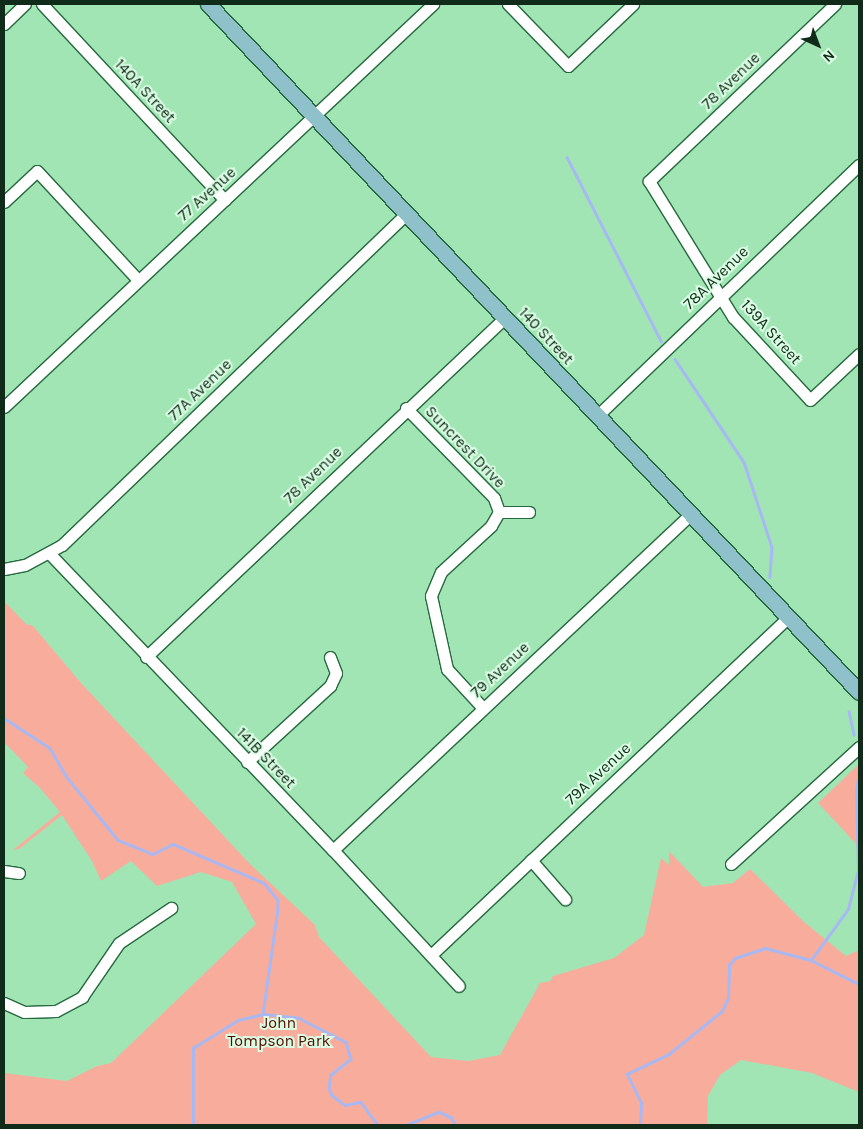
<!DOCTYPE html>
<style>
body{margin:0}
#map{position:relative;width:863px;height:1129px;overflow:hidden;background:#a1e5b4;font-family:Karla,sans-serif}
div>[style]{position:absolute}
.green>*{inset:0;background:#f8ad9c}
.stream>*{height:2.5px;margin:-1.25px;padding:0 1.25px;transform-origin:1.25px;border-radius:1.25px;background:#a8b8f3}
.roads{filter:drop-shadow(1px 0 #26693f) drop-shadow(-1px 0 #26693f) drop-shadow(0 1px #26693f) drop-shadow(0 -1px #26693f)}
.minor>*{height:11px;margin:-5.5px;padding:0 5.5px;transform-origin:5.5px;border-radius:5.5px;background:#fff}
.major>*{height:15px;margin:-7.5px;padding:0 7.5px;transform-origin:7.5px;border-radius:7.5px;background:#8fc1cb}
span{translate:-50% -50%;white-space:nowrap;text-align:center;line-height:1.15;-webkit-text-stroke:4px #dbfde4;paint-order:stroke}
.street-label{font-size:16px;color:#102b19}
.park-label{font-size:16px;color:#530c01}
.frame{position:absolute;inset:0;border:5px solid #102b19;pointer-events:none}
.north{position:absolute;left:793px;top:20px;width:50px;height:50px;-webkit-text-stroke:4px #dbfde4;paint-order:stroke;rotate:137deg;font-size:14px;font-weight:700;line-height:20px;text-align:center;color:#102b19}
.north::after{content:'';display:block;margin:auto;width:18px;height:22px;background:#102b19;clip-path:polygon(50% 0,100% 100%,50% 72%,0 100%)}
</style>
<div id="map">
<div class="green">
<div style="clip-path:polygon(4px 601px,26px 624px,33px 626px,81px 683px,250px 864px,315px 925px,319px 937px,431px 1057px,468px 1061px,500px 1055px,540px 983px,550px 981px,553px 976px,614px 958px,644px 935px,661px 858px,669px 865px,669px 851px,703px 887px,733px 883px,750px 869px,804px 922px,846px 956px,859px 950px,859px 1092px,812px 1073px,741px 1060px,720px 1075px,708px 1096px,707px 1125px,4px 1125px,4px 1073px,67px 1081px,97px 1066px,111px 1063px,256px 924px,232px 882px,201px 872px,157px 886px,131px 861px,101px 881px,92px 861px,62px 815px,19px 849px,13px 850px,60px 812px,40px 788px,23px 773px,28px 767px,4px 742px)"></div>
<div style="clip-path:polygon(859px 764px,859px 847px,818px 803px)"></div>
</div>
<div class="stream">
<div style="left:567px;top:157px;width:207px;rotate:62.9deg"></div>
<div style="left:675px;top:359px;width:124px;rotate:56.2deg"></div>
<div style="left:744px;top:462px;width:89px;rotate:71.8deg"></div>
<div style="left:772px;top:547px;width:30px;rotate:94deg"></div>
<div style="left:849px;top:711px;width:24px;rotate:78deg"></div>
<div style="left:4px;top:718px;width:55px;rotate:33.1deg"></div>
<div style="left:50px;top:748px;width:32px;rotate:60deg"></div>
<div style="left:66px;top:776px;width:82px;rotate:50.9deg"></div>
<div style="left:118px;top:840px;width:38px;rotate:22deg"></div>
<div style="left:153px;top:854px;width:22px;rotate:-27deg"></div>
<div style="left:173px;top:844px;width:99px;rotate:23.2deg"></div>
<div style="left:264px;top:883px;width:8px;rotate:50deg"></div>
<div style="left:269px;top:889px;width:14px;rotate:51deg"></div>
<div style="left:278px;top:900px;width:9px;rotate:90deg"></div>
<div style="left:278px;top:909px;width:106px;rotate:98.1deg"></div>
<div style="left:811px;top:960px;width:63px;rotate:-54deg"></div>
<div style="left:848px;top:909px;width:40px;rotate:-75.6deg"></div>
<div style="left:858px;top:870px;width:77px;rotate:-91.5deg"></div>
<div style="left:856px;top:793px;width:23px;rotate:-83deg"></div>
<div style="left:193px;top:1125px;width:77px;rotate:-90deg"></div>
<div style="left:193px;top:1048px;width:53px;rotate:-31.9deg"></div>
<div style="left:238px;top:1020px;width:26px;rotate:-13deg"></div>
<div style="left:263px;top:1014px;width:36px;rotate:6deg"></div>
<div style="left:299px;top:1018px;width:53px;rotate:27.1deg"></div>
<div style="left:346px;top:1042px;width:18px;rotate:74deg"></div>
<div style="left:351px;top:1059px;width:26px;rotate:141deg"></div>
<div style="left:331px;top:1075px;width:13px;rotate:99deg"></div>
<div style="left:329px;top:1088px;width:8px;rotate:67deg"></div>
<div style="left:332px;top:1095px;width:16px;rotate:38deg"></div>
<div style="left:345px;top:1105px;width:16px;rotate:-11deg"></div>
<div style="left:361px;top:1102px;width:29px;rotate:54deg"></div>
<div style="left:406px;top:1125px;width:35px;rotate:-22deg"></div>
<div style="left:439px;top:1112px;width:13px;rotate:23deg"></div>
<div style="left:451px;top:1117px;width:9px;rotate:58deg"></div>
<div style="left:640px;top:1125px;width:22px;rotate:-87deg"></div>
<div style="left:641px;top:1103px;width:32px;rotate:-116deg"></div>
<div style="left:627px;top:1074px;width:47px;rotate:-25.5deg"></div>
<div style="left:669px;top:1054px;width:68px;rotate:-39.1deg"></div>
<div style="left:722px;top:1011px;width:14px;rotate:-65deg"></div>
<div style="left:728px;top:998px;width:33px;rotate:-88deg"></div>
<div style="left:729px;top:965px;width:9px;rotate:-49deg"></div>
<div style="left:735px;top:958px;width:32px;rotate:-18deg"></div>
<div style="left:765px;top:948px;width:48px;rotate:14.6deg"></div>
<div style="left:811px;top:960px;width:54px;rotate:26.6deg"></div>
</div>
<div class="roads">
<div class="minor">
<div style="left:42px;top:4px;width:268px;rotate:47deg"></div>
<div style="left:508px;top:4px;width:86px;rotate:45.9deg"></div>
<div style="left:568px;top:66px;width:90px;rotate:-43.6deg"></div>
<div style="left:835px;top:4px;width:257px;rotate:136.4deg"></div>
<div style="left:649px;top:181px;width:160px;rotate:58.3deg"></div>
<div style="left:733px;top:317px;width:113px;rotate:47.1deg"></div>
<div style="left:810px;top:400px;width:67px;rotate:-43.2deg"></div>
<div style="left:4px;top:24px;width:29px;rotate:-44deg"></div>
<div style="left:4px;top:202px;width:45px;rotate:-43.2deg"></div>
<div style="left:37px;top:171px;width:147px;rotate:47.2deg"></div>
<div style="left:4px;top:407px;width:589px;rotate:-43.21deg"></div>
<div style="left:406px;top:408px;width:126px;rotate:45.6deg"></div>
<div style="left:494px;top:498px;width:15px;rotate:70deg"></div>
<div style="left:499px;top:512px;width:16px;rotate:120deg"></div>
<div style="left:491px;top:526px;width:68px;rotate:137.4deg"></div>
<div style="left:441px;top:572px;width:26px;rotate:113deg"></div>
<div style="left:431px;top:596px;width:75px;rotate:77.6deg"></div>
<div style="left:447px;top:669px;width:53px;rotate:47.3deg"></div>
<div style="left:597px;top:416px;width:363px;rotate:-43.8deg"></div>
<div style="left:499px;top:512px;width:30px"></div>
<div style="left:49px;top:553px;width:411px;rotate:46.3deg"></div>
<div style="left:333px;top:850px;width:185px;rotate:47.2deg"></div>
<div style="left:4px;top:569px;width:21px;rotate:-11deg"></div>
<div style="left:25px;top:565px;width:42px;rotate:-28.4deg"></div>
<div style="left:62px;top:545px;width:477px;rotate:-43.9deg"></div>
<div style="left:146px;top:657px;width:493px;rotate:-43.4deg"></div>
<div style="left:247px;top:762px;width:113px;rotate:-42.5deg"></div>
<div style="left:330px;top:686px;width:14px;rotate:-65deg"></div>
<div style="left:336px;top:673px;width:17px;rotate:-111deg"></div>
<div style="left:333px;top:850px;width:491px;rotate:-43.2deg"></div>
<div style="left:531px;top:860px;width:52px;rotate:48.9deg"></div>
<div style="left:731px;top:864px;width:173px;rotate:-42.4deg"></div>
<div style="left:4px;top:871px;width:15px;rotate:8deg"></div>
<div style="left:431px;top:955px;width:492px;rotate:-43.4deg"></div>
<div style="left:4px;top:1003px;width:22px;rotate:24deg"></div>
<div style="left:24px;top:1012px;width:32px;rotate:-2deg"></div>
<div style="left:56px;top:1011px;width:30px;rotate:-28deg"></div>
<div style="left:82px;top:997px;width:65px;rotate:-55.6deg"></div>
<div style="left:119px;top:943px;width:63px;rotate:-33.9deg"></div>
</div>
<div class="major">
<div style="left:208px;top:4px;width:947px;rotate:46.58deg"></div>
</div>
</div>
<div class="street-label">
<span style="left:731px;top:81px;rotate:-44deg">78 Avenue</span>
<span style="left:145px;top:91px;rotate:47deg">140A Street</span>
<span style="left:207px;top:194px;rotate:-42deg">77 Avenue</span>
<span style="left:716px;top:278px;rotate:-44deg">78A Avenue</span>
<span style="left:771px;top:332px;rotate:48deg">139A Street</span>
<span style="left:546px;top:336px;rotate:47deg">140 Street</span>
<span style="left:200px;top:390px;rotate:-44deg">77A Avenue</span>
<span style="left:465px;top:447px;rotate:46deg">Suncrest Drive</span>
<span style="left:313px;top:475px;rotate:-44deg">78 Avenue</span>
<span style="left:500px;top:670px;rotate:-43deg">79 Avenue</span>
<span style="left:266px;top:758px;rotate:46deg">141B Street</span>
<span style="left:598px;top:774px;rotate:-43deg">79A Avenue</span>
</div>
<div class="park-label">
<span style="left:279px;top:1032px">John<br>Tompson Park</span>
</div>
<div class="frame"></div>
<div class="north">N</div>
</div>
